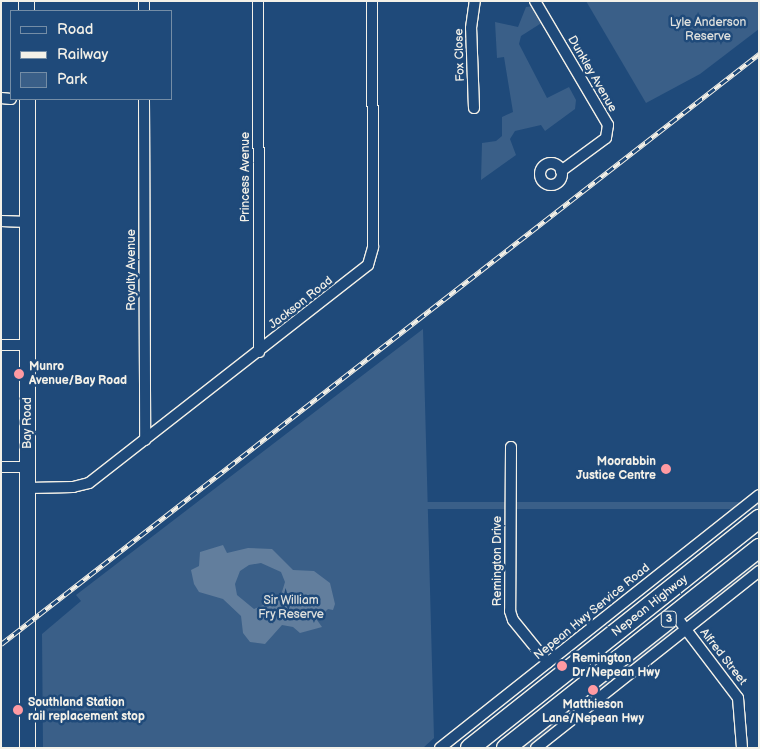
<!DOCTYPE html>
<style>
body{margin:0}
#map{position:relative;width:760px;height:749px;overflow:hidden;background:#1f4a7a;font-family:"Balsamiq Sans",sans-serif}
div>[style]{position:absolute}
.green>*{inset:0;background:#3a5f88;transform-origin:0 0}
.water>*{inset:0;background:#627e9d}
.roads{filter:drop-shadow(1px 0 #f4f1e8) drop-shadow(-1px 0 #f4f1e8) drop-shadow(0 1px #f4f1e8) drop-shadow(0 -1px #f4f1e8)}
.minor>*{height:10px;margin:-5px;padding:0 5px;transform-origin:5px;border-radius:5px;background:#1f4a7a}
.minor>.ring{margin:-5px;padding:0;box-sizing:content-box;background:none;border:10px solid #1f4a7a;border-radius:50%}
.secondary>*{height:15px;margin:-7.5px;padding:0 7.5px;transform-origin:7.5px;border-radius:7.5px;background:#1f4a7a}
.trunk>*{height:18px;margin:-9px;padding:0 9px;transform-origin:9px;border-radius:9px;background:#1f4a7a}
.rail>*{height:4.5px;margin-top:-2.25px;transform-origin:0;background:repeating-linear-gradient(90deg,#1f4a7a 0 8px,#f4f1e8 0 16px);box-sizing:border-box;border-block:1px solid #f4f1e8}
.dots>*{width:14px;height:14px;translate:-50% -50%;box-sizing:border-box;border:2px solid #1f4a7a;border-radius:50%}
span{translate:-50% -50%;white-space:nowrap;text-align:center;line-height:1.15;-webkit-text-stroke:5px #1f4a7a;paint-order:stroke}
.shield-label span{padding:1px 4px;background:#1f4a7a;border:1px solid;border-radius:4px;-webkit-text-stroke-width:0}
.shield-label{font-size:11px;color:#f4f1e8;font-weight:700}
.park-label{font-size:12px;color:#e1e2de}
.street-label{font-size:12px;color:#f4f1e8}
.poi-label{font-size:12px;color:#f4f1e8;font-weight:700}
.left{translate:0 -50%;text-align:left}
.right{translate:-100% -50%;text-align:right}
.frame{position:absolute;inset:0;border:2px solid #f4f1e8;pointer-events:none}
.legend{position:absolute;left:10px;top:10px;width:162px;height:90px;box-sizing:border-box;background:#1f4a7a;border:1px solid #748da6;margin:0;padding:6px 9px;list-style:none;font-size:15px;color:#f4f1e8}
.legend li{display:flex;align-items:center;gap:10px;height:25px}
.legend b{width:25px;border:1px solid #748da6}
</style>
<div id="map">
<div class="green">
<div style="clip-path:polygon(586px 1px,759px 1px,759px 29px,700px 74px,646px 103px)"></div>
<div style="clip-path:polygon(534px 6px,543px 22px,521px 36px,519px 44px,547px 98px,569px 87px,576px 100px,575px 109px,545px 131px,541px 125px,515px 131px,510px 139px,516px 155px,481px 180px,482px 143px,496px 141px,502px 136px,502px 117px,513px 112px,504px 57px,497px 58px,495px 22px,518px 27px,526px 7px)"></div>
<div style="clip-path:polygon(423px 329px,434px 738px,423px 748px,43px 748px,42px 634px,81px 601px,76px 595px)"></div>
<div style="left:759px;top:502px;width:7px;height:397px;rotate:90deg"></div>
<div style="clip-path:polygon(759px 557px,759px 564px,690px 618px,692px 610px)"></div>
<div style="clip-path:polygon(672px 630px,675px 631px,529px 748px,518px 748px,663px 633px)"></div>
</div>
<div class="water">
<div style="clip-path:polygon(evenodd,223px 545px,227px 553px,248px 548px,272px 549px,293px 570px,314px 571px,330px 583px,335px 604px,333px 610px,328px 609px,317px 620px,322px 627px,300px 633px,293px 627px,282px 625px,265px 644px,250px 642px,243px 633px,241px 616px,223px 599px,199px 592px,194px 584px,191px 570px,199px 566px,200px 552px,223px 545px,261px 563px,281px 572px,285px 582px,282px 592px,275px 600px,254px 609px,237px 595px,235px 584px,240px 571px,249px 565px,261px 563px)"></div>
</div>
<div class="roads">
<div class="minor">
<div style="left:144px;top:1px;width:10px;rotate:90deg"></div>
<div style="left:258px;top:1px;width:351px;rotate:89.8deg"></div>
<div style="left:535px;top:1px;width:144px;rotate:59.5deg"></div>
<div style="left:608px;top:125px;width:13px;rotate:99deg"></div>
<div style="left:606px;top:138px;width:56px;rotate:143.7deg"></div>
<div style="left:1px;top:98px;width:10px;rotate:6deg"></div>
<div style="left:144px;top:99px;width:341px;rotate:89.8deg"></div>
<div style="left:474px;top:108px;width:80px;rotate:-92.1deg"></div>
<div style="left:471px;top:28px;width:27px;rotate:-82deg"></div>
<div class="ring" style="left:540px;top:163px;width:12px;height:12px"></div>
<div style="left:1px;top:221px;width:27px;rotate:2deg"></div>
<div style="left:1px;top:345px;width:26px"></div>
<div style="left:511px;top:447px;width:164px;rotate:90.3deg"></div>
<div style="left:510px;top:611px;width:9px;rotate:72deg"></div>
<div style="left:513px;top:620px;width:55px;rotate:50.9deg"></div>
<div style="left:1px;top:467px;width:27px"></div>
<div style="left:28px;top:488px;width:45px;rotate:-1.3deg"></div>
<div style="left:73px;top:487px;width:16px;rotate:-14deg"></div>
<div style="left:89px;top:483px;width:354px;rotate:-38deg"></div>
<div style="left:368px;top:265px;width:19px;rotate:-74deg"></div>
<div style="left:373px;top:247px;width:246px;rotate:-90.2deg"></div>
<div style="left:675px;top:615px;width:104px;rotate:52.8deg"></div>
<div style="left:738px;top:698px;width:50px;rotate:85.4deg"></div>
<div style="left:440px;top:748px;width:407px;rotate:-38.4deg"></div>
<div style="left:536px;top:748px;width:285px;rotate:-38.4deg"></div>
</div>
<div class="secondary">
<div style="left:26px;top:1px;width:10px;rotate:90deg"></div>
<div style="left:27px;top:748px;width:649px;rotate:-90deg"></div>
</div>
<div class="trunk">
<div style="left:470px;top:748px;width:369px;rotate:-38.4deg"></div>
<div style="left:506px;top:748px;width:323px;rotate:-38.3deg"></div>
</div>
</div>
<div class="rail">
<div style="left:1px;top:644px;width:961px;rotate:-37.9deg"></div>
</div>
<div class="dots">
<div style="left:19px;top:374px;background:#ff9aa2"></div>
<div style="left:666px;top:469px;background:#ff9aa2"></div>
<div style="left:562px;top:666px;background:#ff9aa2"></div>
<div style="left:593px;top:690px;background:#ff9aa2"></div>
<div style="left:18px;top:710px;background:#ff9aa2"></div>
</div>
<div class="shield-label">
<span style="left:669px;top:619px">3</span>
</div>
<div class="park-label">
<span style="left:708px;top:30px">Lyle Anderson<br>Reserve</span>
<span style="left:291px;top:608px">Sir William<br>Fry Reserve</span>
</div>
<div class="street-label">
<span style="left:460px;top:55px;rotate:-92deg">Fox Close</span>
<span style="left:592px;top:74px;rotate:60deg">Dunkley Avenue</span>
<span style="left:246px;top:177px;rotate:-90deg">Princess Avenue</span>
<span style="left:132px;top:270px;rotate:-90deg">Royalty Avenue</span>
<span style="left:301px;top:303px;rotate:-38deg">Jackson Road</span>
<span style="left:28px;top:423px;rotate:-90deg">Bay Road</span>
<span style="left:498px;top:561px;rotate:-90deg">Remington Drive</span>
<span style="left:650px;top:606px;rotate:-38deg">Nepean Highway</span>
<span style="left:592px;top:612px;rotate:-39deg">Nepean Hwy Service Road</span>
<span style="left:723px;top:657px;rotate:52deg">Alfred Street</span>
</div>
<div class="poi-label">
<span class="left" style="left:29px;top:374px">Munro<br>Avenue/Bay Road</span>
<span class="right" style="left:656px;top:469px">Moorabbin<br>Justice Centre</span>
<span class="left" style="left:572px;top:666px">Remington<br>Dr/Nepean Hwy</span>
<span class="left" style="left:28px;top:710px">Southland Station<br>rail replacement stop</span>
<span style="left:593px;top:712px">Matthieson<br>Lane/Nepean Hwy</span>
</div>
<div class="frame"></div>
<ul class="legend">
<li><b style="height:6px;background:#1f4a7a"></b>Road</li>
<li><b style="height:6px;background:#f4f1e8"></b>Railway</li>
<li><b style="height:14px;background:#3a5f88"></b>Park</li>
</ul>
</div>
